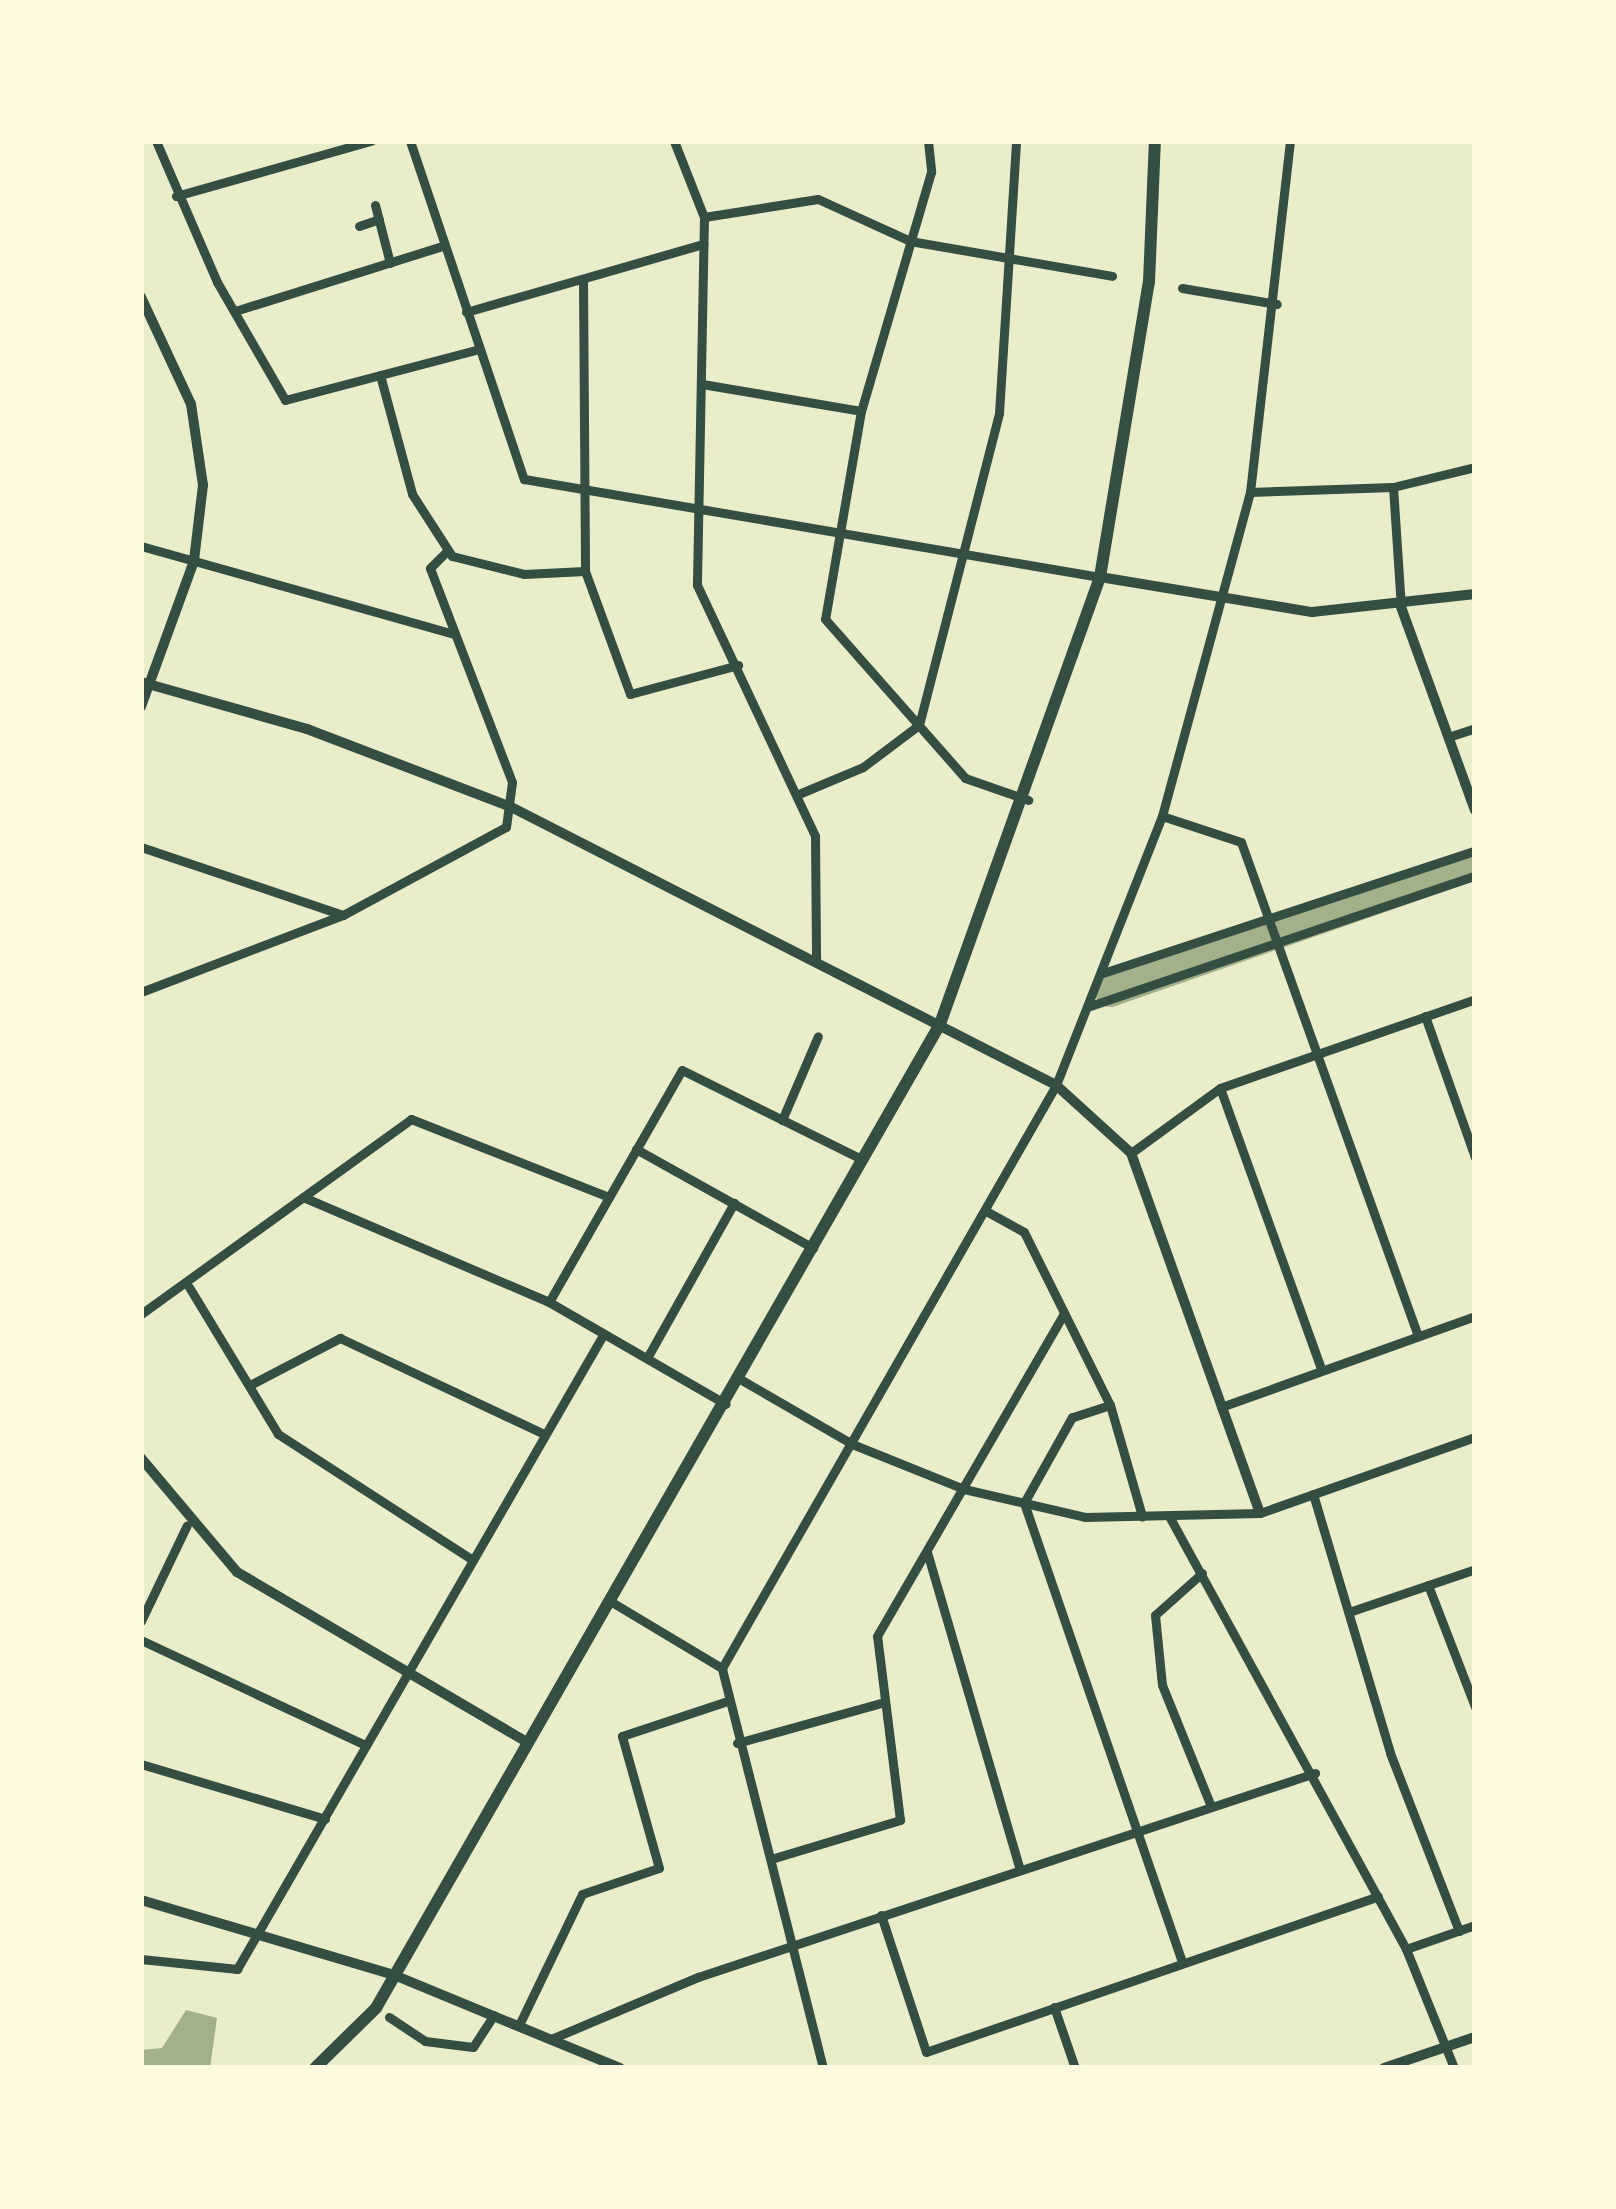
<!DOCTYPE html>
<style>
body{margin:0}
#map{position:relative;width:1616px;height:2209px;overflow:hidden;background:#e9edc9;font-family:Roboto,sans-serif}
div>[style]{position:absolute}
.water>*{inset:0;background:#a3b18a}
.river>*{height:30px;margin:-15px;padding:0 15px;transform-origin:15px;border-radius:15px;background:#a3b18a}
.minor>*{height:9px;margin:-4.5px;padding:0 4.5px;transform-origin:4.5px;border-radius:4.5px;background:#344e41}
.tertiary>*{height:10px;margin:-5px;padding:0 5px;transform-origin:5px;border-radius:5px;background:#344e41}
.secondary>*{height:12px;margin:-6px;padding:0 6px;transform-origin:6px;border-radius:6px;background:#344e41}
span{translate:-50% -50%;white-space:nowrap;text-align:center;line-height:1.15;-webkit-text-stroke:12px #fefae0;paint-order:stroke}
.frame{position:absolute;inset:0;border:144px solid #fefae0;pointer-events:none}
</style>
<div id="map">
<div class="water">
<div style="clip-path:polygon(186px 2010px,217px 2018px,210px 2068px,141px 2068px,141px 2050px,162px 2048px)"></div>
</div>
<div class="river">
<div style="left:1110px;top:992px;width:386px;rotate:-19.2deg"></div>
</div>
<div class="minor">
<div style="left:156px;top:141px;width:154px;rotate:66.6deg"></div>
<div style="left:217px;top:282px;width:136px;rotate:60deg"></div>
<div style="left:285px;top:400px;width:201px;rotate:-14.7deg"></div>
<div style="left:410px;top:141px;width:357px;rotate:71.4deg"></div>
<div style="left:524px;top:479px;width:584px;rotate:9.66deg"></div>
<div style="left:674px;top:141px;width:82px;rotate:68.5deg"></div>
<div style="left:704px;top:217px;width:368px;rotate:91.1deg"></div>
<div style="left:697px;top:585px;width:277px;rotate:64.8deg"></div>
<div style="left:815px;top:836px;width:126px;rotate:89.5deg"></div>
<div style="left:928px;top:141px;width:31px;rotate:84deg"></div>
<div style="left:931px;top:172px;width:249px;rotate:106.3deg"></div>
<div style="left:861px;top:411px;width:211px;rotate:99.8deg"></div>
<div style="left:825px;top:619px;width:212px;rotate:48.6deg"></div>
<div style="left:965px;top:778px;width:67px;rotate:19.2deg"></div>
<div style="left:176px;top:196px;width:203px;rotate:-15.8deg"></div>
<div style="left:375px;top:205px;width:60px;rotate:75.5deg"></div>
<div style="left:704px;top:217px;width:115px;rotate:-9deg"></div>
<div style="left:818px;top:199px;width:101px;rotate:24.5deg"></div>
<div style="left:910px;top:241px;width:205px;rotate:9.8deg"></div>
<div style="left:359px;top:226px;width:21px;rotate:-19deg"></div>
<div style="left:583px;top:279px;width:292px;rotate:89.6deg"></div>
<div style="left:585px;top:571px;width:131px;rotate:69.9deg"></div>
<div style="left:630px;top:694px;width:112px;rotate:-15deg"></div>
<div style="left:1182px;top:288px;width:96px;rotate:9.6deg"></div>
<div style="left:235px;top:311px;width:217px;rotate:-17.4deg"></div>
<div style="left:466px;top:312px;width:247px;rotate:-16deg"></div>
<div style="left:380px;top:375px;width:123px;rotate:74.9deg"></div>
<div style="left:412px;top:494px;width:74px;rotate:57.2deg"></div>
<div style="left:452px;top:556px;width:74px;rotate:14deg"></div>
<div style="left:524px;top:574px;width:61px;rotate:-2.8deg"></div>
<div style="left:702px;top:384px;width:161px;rotate:9.6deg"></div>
<div style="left:1393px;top:487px;width:120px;rotate:86.2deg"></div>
<div style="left:1250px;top:492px;width:143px;rotate:-2deg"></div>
<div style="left:1393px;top:487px;width:84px;rotate:-13.7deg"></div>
<div style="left:141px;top:546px;width:326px;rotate:15.7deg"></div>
<div style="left:1448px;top:737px;width:28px;rotate:-18deg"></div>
<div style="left:801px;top:793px;width:67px;rotate:-22.8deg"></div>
<div style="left:863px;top:767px;width:70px;rotate:-36.9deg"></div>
<div style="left:919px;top:725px;width:322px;rotate:-75.6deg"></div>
<div style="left:999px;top:413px;width:273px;rotate:-86.4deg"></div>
<div style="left:1162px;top:816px;width:83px;rotate:18.2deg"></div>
<div style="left:1241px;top:842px;width:525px;rotate:70.29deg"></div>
<div style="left:141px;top:847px;width:213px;rotate:18.6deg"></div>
<div style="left:1103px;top:973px;width:391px;rotate:-18.2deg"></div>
<div style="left:141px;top:992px;width:216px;rotate:-20.9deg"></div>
<div style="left:343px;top:915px;width:185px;rotate:-28.4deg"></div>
<div style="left:506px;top:827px;width:45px;rotate:-82.4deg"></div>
<div style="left:512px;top:782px;width:229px;rotate:-111deg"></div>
<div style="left:430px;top:568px;width:25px;rotate:-45deg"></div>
<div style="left:1090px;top:1006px;width:406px;rotate:-18.7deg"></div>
<div style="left:1425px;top:1016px;width:150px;rotate:70.5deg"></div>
<div style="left:1220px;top:1088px;width:298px;rotate:70.2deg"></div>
<div style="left:782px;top:1120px;width:91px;rotate:-66.8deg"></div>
<div style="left:636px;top:1149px;width:203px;rotate:29.2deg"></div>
<div style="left:1131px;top:1153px;width:110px;rotate:-36.1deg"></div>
<div style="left:1220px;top:1088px;width:270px;rotate:-19.2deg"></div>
<div style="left:303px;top:1197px;width:267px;rotate:23.1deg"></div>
<div style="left:549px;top:1302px;width:204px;rotate:30deg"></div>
<div style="left:986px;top:1211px;width:43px;rotate:28.9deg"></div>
<div style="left:1024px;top:1232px;width:193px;rotate:63.6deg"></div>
<div style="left:1110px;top:1405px;width:116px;rotate:73.9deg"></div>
<div style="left:189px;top:1287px;width:172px;rotate:58.8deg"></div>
<div style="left:278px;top:1434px;width:232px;rotate:32.9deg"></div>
<div style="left:549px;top:1302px;width:267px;rotate:-60.2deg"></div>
<div style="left:682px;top:1070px;width:202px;rotate:26.4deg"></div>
<div style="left:141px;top:1314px;width:333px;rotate:-35.8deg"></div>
<div style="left:411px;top:1119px;width:213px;rotate:21.5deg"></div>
<div style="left:647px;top:1358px;width:178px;rotate:-60.7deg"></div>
<div style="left:740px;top:1379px;width:129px;rotate:30.1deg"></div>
<div style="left:852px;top:1444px;width:121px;rotate:21.9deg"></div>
<div style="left:964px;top:1489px;width:124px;rotate:13deg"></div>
<div style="left:1085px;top:1517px;width:175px;rotate:-1.3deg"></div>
<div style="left:1260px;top:1513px;width:228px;rotate:-19.5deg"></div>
<div style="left:250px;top:1385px;width:102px;rotate:-27.6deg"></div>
<div style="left:340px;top:1338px;width:225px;rotate:25.2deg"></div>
<div style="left:1110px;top:1405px;width:40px;rotate:162deg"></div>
<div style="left:1072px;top:1417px;width:98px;rotate:119.2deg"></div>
<div style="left:1024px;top:1503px;width:485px;rotate:71deg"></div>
<div style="left:1221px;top:1407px;width:270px;rotate:-19.7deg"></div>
<div style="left:1313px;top:1494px;width:270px;rotate:73.4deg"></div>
<div style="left:1390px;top:1753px;width:191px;rotate:68.8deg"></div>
<div style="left:1169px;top:1516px;width:494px;rotate:61.3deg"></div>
<div style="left:1406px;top:1949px;width:128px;rotate:68deg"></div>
<div style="left:927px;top:1552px;width:331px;rotate:73.7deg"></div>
<div style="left:1202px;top:1573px;width:63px;rotate:138.2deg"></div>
<div style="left:1155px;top:1615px;width:70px;rotate:84.3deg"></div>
<div style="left:1162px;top:1685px;width:131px;rotate:68deg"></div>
<div style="left:1428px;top:1585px;width:131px;rotate:68.9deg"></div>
<div style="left:610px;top:1601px;width:131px;rotate:30.9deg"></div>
<div style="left:1349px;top:1612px;width:133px;rotate:-18.8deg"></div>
<div style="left:141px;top:1621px;width:106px;rotate:-64.4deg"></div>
<div style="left:141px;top:1640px;width:247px;rotate:25.1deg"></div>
<div style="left:737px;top:1743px;width:149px;rotate:-15.5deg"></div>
<div style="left:141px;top:1764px;width:192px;rotate:16.6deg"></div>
<div style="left:771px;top:1859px;width:135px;rotate:-16.8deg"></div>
<div style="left:900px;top:1820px;width:185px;rotate:-97.1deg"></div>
<div style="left:877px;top:1636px;width:373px;rotate:-59.9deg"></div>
<div style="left:881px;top:1915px;width:144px;rotate:71.8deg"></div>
<div style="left:926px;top:2052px;width:478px;rotate:-19deg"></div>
<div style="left:1406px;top:1949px;width:73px;rotate:-19.2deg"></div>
<div style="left:141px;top:1959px;width:97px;rotate:5.9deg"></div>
<div style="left:237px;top:1969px;width:732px;rotate:-60deg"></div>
<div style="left:1054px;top:2007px;width:65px;rotate:71deg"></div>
<div style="left:389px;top:2017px;width:43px;rotate:33.7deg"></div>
<div style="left:425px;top:2041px;width:48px;rotate:7.1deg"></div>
<div style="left:473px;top:2047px;width:38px;rotate:-57deg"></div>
<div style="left:519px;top:2025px;width:145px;rotate:-64.3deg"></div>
<div style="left:582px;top:1894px;width:81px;rotate:-18.7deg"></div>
<div style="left:659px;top:1868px;width:137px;rotate:-105.7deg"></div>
<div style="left:622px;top:1736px;width:108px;rotate:-18.3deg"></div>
<div style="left:551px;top:2039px;width:160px;rotate:-22.9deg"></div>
<div style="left:698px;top:1977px;width:650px;rotate:-18.3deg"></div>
<div style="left:823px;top:2068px;width:413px;rotate:-104.2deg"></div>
<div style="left:722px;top:1668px;width:672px;rotate:-60.19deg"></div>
<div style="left:1056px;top:1085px;width:289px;rotate:-68.5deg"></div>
<div style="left:1162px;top:816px;width:336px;rotate:-74.8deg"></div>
<div style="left:1250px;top:492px;width:353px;rotate:-83.5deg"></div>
</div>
<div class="tertiary">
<div style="left:141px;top:297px;width:118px;rotate:65deg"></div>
<div style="left:191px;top:404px;width:82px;rotate:81.6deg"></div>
<div style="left:203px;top:485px;width:77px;rotate:96.8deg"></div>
<div style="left:194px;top:561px;width:155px;rotate:110deg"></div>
<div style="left:1100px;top:577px;width:215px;rotate:9.4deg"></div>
<div style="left:1312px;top:612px;width:164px;rotate:-6.3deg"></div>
<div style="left:1401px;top:607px;width:216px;rotate:70deg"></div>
<div style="left:141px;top:682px;width:173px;rotate:15.8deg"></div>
<div style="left:307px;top:729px;width:216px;rotate:20.9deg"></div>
<div style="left:509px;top:806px;width:614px;rotate:27.02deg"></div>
<div style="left:1056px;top:1085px;width:101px;rotate:42.2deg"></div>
<div style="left:1131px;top:1153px;width:382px;rotate:70.3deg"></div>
<div style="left:141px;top:1458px;width:149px;rotate:49.9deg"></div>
<div style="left:237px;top:1572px;width:336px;rotate:30.4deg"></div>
<div style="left:141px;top:1900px;width:264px;rotate:16.5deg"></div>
<div style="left:394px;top:1975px;width:244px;rotate:22.4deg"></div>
<div style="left:1384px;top:2068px;width:96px;rotate:-18.8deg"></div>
</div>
<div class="secondary">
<div style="left:315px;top:2068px;width:86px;rotate:-44.5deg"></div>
<div style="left:376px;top:2008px;width:1134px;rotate:-60.18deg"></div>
<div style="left:940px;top:1024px;width:475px;rotate:-70.3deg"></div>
<div style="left:1100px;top:577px;width:299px;rotate:-80.6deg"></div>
<div style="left:1149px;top:282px;width:141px;rotate:-87.6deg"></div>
</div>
<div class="frame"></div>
</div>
